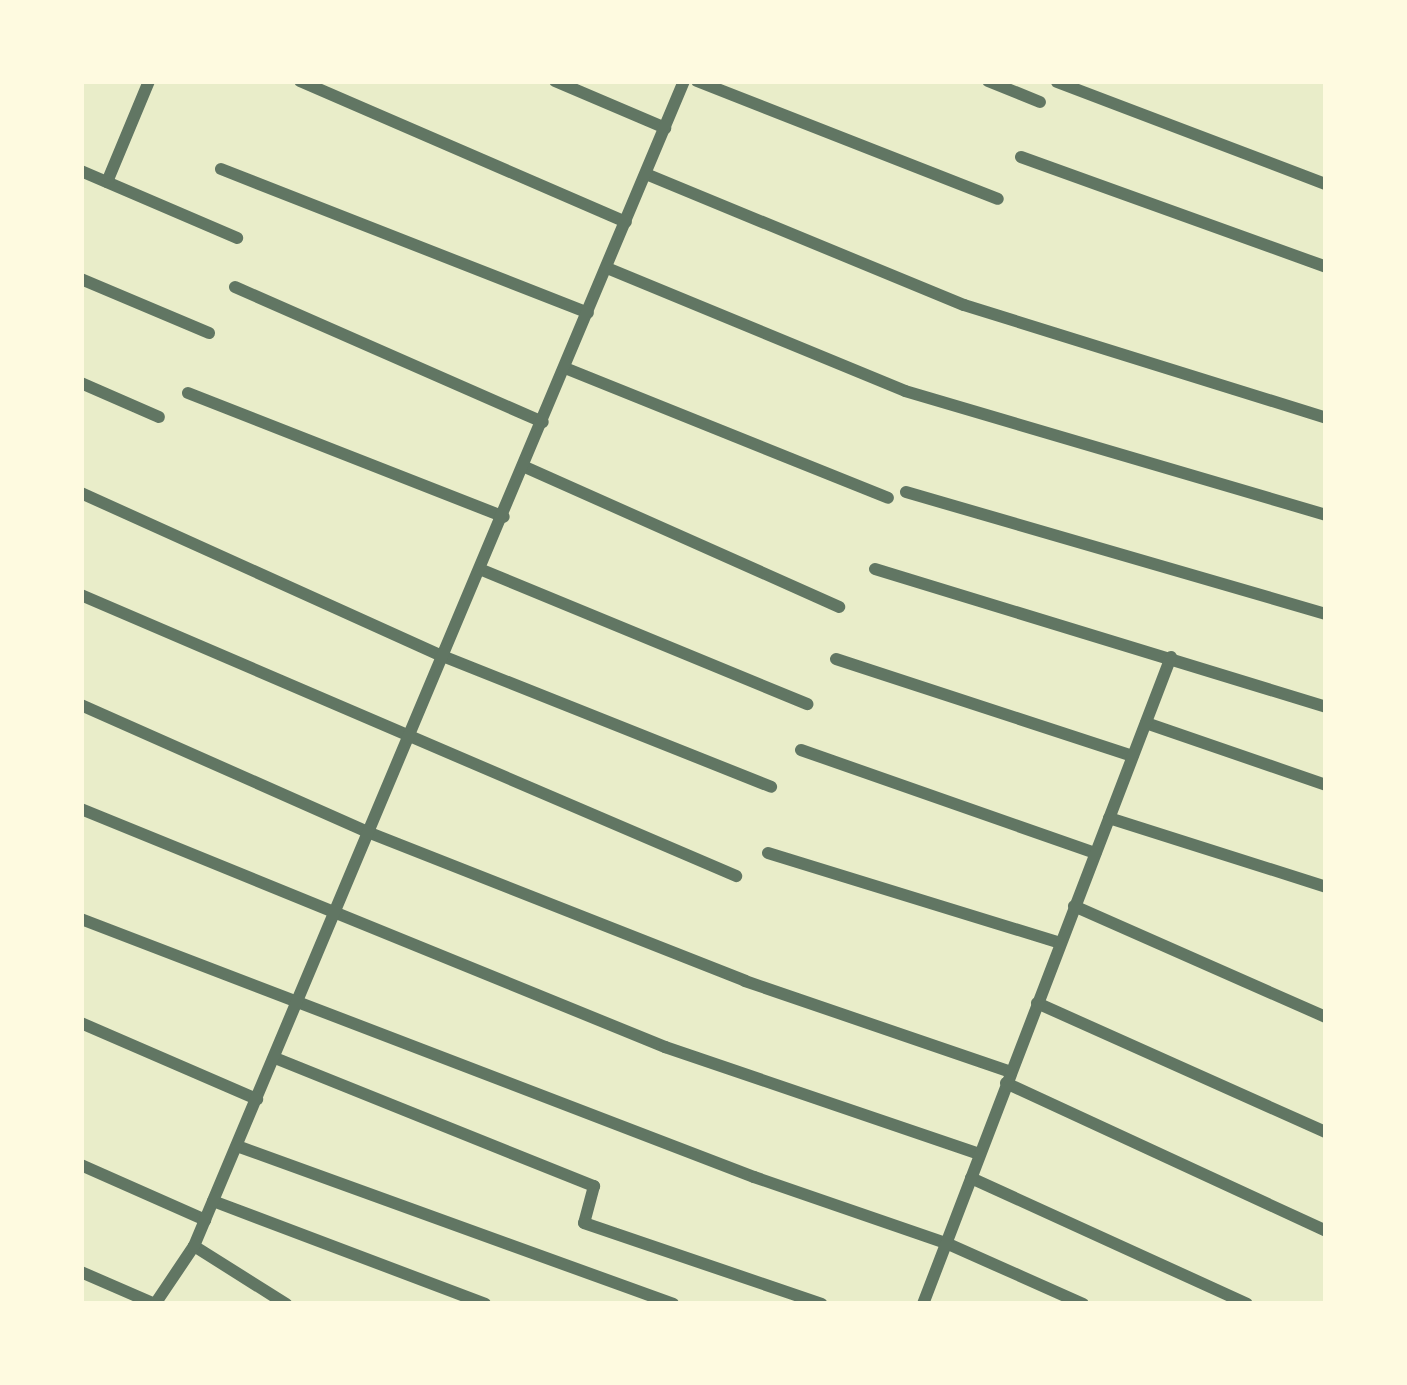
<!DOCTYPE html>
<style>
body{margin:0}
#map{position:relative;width:1407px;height:1385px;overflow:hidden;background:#e9edc9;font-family:Barlow,sans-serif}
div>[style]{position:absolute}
.minor>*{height:12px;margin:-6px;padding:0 6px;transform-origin:6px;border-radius:6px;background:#617663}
span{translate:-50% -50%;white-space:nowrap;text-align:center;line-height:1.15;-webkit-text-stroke:9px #fefae0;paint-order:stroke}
.frame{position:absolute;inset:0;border:84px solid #fefae0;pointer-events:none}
</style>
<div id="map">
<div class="minor">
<div style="left:300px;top:81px;width:355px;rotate:23.4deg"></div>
<div style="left:555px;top:81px;width:120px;rotate:23.1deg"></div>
<div style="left:697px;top:81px;width:323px;rotate:21.4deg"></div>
<div style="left:988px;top:81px;width:56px;rotate:22deg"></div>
<div style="left:1057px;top:82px;width:288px;rotate:20.8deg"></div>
<div style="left:1021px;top:157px;width:324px;rotate:19.8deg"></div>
<div style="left:221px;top:169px;width:394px;rotate:21.4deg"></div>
<div style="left:81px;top:171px;width:170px;rotate:23.2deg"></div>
<div style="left:646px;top:174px;width:344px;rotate:22.4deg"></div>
<div style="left:964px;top:305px;width:379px;rotate:17.3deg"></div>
<div style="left:107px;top:182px;width:109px;rotate:-67.4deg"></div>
<div style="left:607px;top:268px;width:322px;rotate:22.4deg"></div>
<div style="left:905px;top:391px;width:439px;rotate:16.4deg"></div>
<div style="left:81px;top:279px;width:139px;rotate:22.9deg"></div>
<div style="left:235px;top:287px;width:336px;rotate:23.7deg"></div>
<div style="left:565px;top:368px;width:348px;rotate:21.9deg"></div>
<div style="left:81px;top:383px;width:85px;rotate:23.6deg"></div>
<div style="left:188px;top:393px;width:339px;rotate:21.4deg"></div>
<div style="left:525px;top:467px;width:344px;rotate:24deg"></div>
<div style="left:906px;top:492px;width:437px;rotate:16.2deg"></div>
<div style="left:81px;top:493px;width:399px;rotate:24.3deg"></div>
<div style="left:445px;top:657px;width:351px;rotate:21.7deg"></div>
<div style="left:875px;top:569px;width:472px;rotate:17deg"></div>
<div style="left:482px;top:570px;width:352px;rotate:22.4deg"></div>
<div style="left:81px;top:595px;width:713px;rotate:23.22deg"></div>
<div style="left:836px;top:659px;width:312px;rotate:18.1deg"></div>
<div style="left:81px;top:705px;width:316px;rotate:23.9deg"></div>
<div style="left:370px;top:833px;width:403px;rotate:21.5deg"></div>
<div style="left:745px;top:981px;width:281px;rotate:18.9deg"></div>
<div style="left:1146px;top:723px;width:190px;rotate:19deg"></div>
<div style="left:801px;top:750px;width:312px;rotate:19.3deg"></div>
<div style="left:81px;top:809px;width:631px;rotate:22.17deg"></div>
<div style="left:665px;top:1047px;width:332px;rotate:18.8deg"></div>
<div style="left:1109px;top:818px;width:228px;rotate:17.6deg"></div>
<div style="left:768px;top:853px;width:306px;rotate:17.1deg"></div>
<div style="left:1074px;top:906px;width:275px;rotate:23.8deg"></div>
<div style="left:81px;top:919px;width:721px;rotate:20.97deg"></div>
<div style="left:754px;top:1177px;width:203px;rotate:19deg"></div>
<div style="left:946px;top:1243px;width:150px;rotate:24deg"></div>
<div style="left:1037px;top:1003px;width:316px;rotate:24.1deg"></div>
<div style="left:81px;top:1023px;width:192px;rotate:23.4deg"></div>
<div style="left:275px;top:1058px;width:344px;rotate:21.9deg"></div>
<div style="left:594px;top:1186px;width:38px;rotate:105deg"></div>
<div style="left:584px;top:1223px;width:251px;rotate:18.8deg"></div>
<div style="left:1006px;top:1083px;width:353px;rotate:24.8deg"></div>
<div style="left:237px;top:1146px;width:464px;rotate:19.9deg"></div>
<div style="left:81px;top:1165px;width:136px;rotate:23.9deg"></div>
<div style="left:971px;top:1178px;width:303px;rotate:24.5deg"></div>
<div style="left:213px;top:1201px;width:291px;rotate:20.7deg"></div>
<div style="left:194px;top:1246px;width:109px;rotate:32.2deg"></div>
<div style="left:81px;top:1272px;width:81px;rotate:23.4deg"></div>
<div style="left:155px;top:1304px;width:70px;rotate:-56.1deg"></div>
<div style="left:194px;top:1246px;width:1264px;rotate:-67.19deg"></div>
<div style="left:923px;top:1304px;width:693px;rotate:-69.03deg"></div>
</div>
<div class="frame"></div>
</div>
